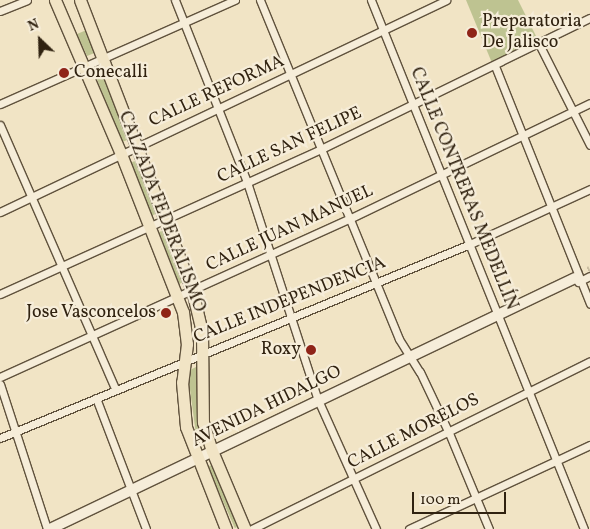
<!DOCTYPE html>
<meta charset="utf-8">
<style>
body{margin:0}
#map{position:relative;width:590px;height:529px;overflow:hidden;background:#f1e4c5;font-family:Vollkorn,serif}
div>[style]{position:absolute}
.green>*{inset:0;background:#bec391;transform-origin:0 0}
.secondary-tunnel>*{height:10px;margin-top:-5px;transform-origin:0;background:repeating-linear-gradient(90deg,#cabda1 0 10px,transparent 0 15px)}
.roads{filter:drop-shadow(1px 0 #60523d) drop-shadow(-1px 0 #60523d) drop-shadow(0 1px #60523d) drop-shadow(0 -1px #60523d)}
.street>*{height:7px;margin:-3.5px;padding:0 3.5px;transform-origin:3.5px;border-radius:3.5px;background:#f6edd9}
.secondary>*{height:10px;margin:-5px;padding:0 5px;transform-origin:5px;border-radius:5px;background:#f6edd9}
.primary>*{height:11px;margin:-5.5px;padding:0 5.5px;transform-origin:5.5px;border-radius:5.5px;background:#f1e4c5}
.dots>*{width:14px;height:14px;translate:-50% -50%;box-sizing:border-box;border:2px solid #f6edd9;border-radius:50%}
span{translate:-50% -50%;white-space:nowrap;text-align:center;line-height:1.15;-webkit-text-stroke:4.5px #f6edd9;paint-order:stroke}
.poi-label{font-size:18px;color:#302210}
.left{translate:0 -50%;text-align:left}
.right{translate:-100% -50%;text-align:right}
.street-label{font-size:18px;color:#302210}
.north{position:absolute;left:15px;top:15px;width:50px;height:50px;-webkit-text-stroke:4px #f6edd9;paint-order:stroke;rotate:336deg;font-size:14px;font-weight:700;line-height:20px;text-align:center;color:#302210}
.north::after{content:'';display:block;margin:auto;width:18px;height:22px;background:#302210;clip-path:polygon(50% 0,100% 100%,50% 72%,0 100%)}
.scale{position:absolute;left:412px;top:492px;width:94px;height:22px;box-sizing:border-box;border:2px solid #302210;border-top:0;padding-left:6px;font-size:15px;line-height:18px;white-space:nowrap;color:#302210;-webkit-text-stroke:4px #f6edd9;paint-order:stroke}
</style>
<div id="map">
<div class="green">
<div style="clip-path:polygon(466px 0,518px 0,538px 40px,492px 63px)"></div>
<div style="clip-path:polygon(89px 29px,97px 52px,87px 56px,77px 34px)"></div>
<div style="clip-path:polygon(105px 67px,130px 139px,122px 142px,94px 72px)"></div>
<div style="left:137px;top:160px;width:57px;height:8px;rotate:67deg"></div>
<div style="clip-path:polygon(165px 230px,186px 281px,179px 284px,159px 232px)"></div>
<div style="clip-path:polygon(198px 366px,204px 438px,197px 442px,189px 382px,190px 370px)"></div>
<div style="left:214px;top:464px;width:67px;height:7px;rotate:66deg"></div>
</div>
<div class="secondary-tunnel">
<div style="left:575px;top:278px;width:17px;rotate:-25deg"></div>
</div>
<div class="roads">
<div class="street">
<div style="left:175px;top:0;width:196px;rotate:68.4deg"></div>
<div style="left:247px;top:182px;width:229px;rotate:72deg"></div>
<div style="left:318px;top:400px;width:141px;rotate:65.8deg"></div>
<div style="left:260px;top:0;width:366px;rotate:67.7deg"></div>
<div style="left:399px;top:339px;width:39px;rotate:58deg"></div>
<div style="left:420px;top:372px;width:68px;rotate:64.6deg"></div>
<div style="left:449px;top:433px;width:104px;rotate:67.4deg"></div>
<div style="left:371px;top:0;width:570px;rotate:68.07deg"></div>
<div style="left:0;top:11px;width:29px;rotate:-22deg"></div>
<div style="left:539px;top:44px;width:113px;rotate:63.2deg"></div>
<div style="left:495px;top:66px;width:256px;rotate:68.2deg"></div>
<div style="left:0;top:104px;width:257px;rotate:-23.9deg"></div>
<div style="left:0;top:125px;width:289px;rotate:66.4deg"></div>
<div style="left:0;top:212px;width:494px;rotate:-25.4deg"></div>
<div style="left:578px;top:282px;width:13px;rotate:-27deg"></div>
<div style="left:0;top:294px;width:352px;rotate:-24.3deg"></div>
<div style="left:321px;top:149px;width:299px;rotate:-26deg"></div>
<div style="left:0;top:377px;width:385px;rotate:-24.4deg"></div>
<div style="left:351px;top:218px;width:265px;rotate:-25.7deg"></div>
<div style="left:0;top:384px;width:152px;rotate:72deg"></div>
<div style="left:96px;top:398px;width:140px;rotate:69.1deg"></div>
<div style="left:0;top:438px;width:508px;rotate:-22.43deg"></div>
<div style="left:470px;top:244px;width:132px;rotate:-24.6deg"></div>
<div style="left:252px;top:529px;width:377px;rotate:-26.4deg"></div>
<div style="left:409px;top:529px;width:200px;rotate:-24.9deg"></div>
</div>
<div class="secondary">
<div style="left:50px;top:529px;width:582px;rotate:-25.55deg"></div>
</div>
<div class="primary">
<div style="left:55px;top:0;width:168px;rotate:66.8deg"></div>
<div style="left:121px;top:154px;width:170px;rotate:68.6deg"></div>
<div style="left:183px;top:312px;width:32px;rotate:83deg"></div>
<div style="left:187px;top:344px;width:38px;rotate:97deg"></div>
<div style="left:182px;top:382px;width:45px;rotate:84.9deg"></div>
<div style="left:186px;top:427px;width:110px;rotate:68.6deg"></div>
<div style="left:80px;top:0;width:311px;rotate:68.9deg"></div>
<div style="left:192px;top:290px;width:43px;rotate:76.6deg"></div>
<div style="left:202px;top:332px;width:90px;rotate:89.4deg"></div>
<div style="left:203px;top:422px;width:30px;rotate:73deg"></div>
<div style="left:212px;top:451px;width:85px;rotate:67.1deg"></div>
</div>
</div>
<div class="dots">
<div style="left:472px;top:33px;background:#8f2418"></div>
<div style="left:64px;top:73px;background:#8f2418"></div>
<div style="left:166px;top:313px;background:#8f2418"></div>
<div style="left:311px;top:350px;background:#8f2418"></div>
</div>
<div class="poi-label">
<span class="left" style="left:482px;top:33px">Preparatoria<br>De Jalisco</span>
<span class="left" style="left:74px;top:73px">Conecalli</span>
<span class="right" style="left:156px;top:313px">Jose Vasconcelos</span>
<span class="right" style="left:301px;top:350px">Roxy</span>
</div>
<div class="street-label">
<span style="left:217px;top:92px;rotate:-25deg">CALLE REFORMA</span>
<span style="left:290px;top:146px;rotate:-25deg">CALLE SAN FELIPE</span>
<span style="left:463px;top:189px;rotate:68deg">CALLE CONTRERAS MEDELLÍN</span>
<span style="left:161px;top:212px;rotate:69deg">CALZADA FEDERALISMO</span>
<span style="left:290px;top:229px;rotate:-25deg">CALLE JUAN MANUEL</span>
<span style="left:290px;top:301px;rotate:-22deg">CALLE INDEPENDENCIA</span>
<span style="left:267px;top:407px;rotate:-26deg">AVENIDA HIDALGO</span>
<span style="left:414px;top:432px;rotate:-27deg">CALLE MORELOS</span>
</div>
<div class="north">N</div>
<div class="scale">100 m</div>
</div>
